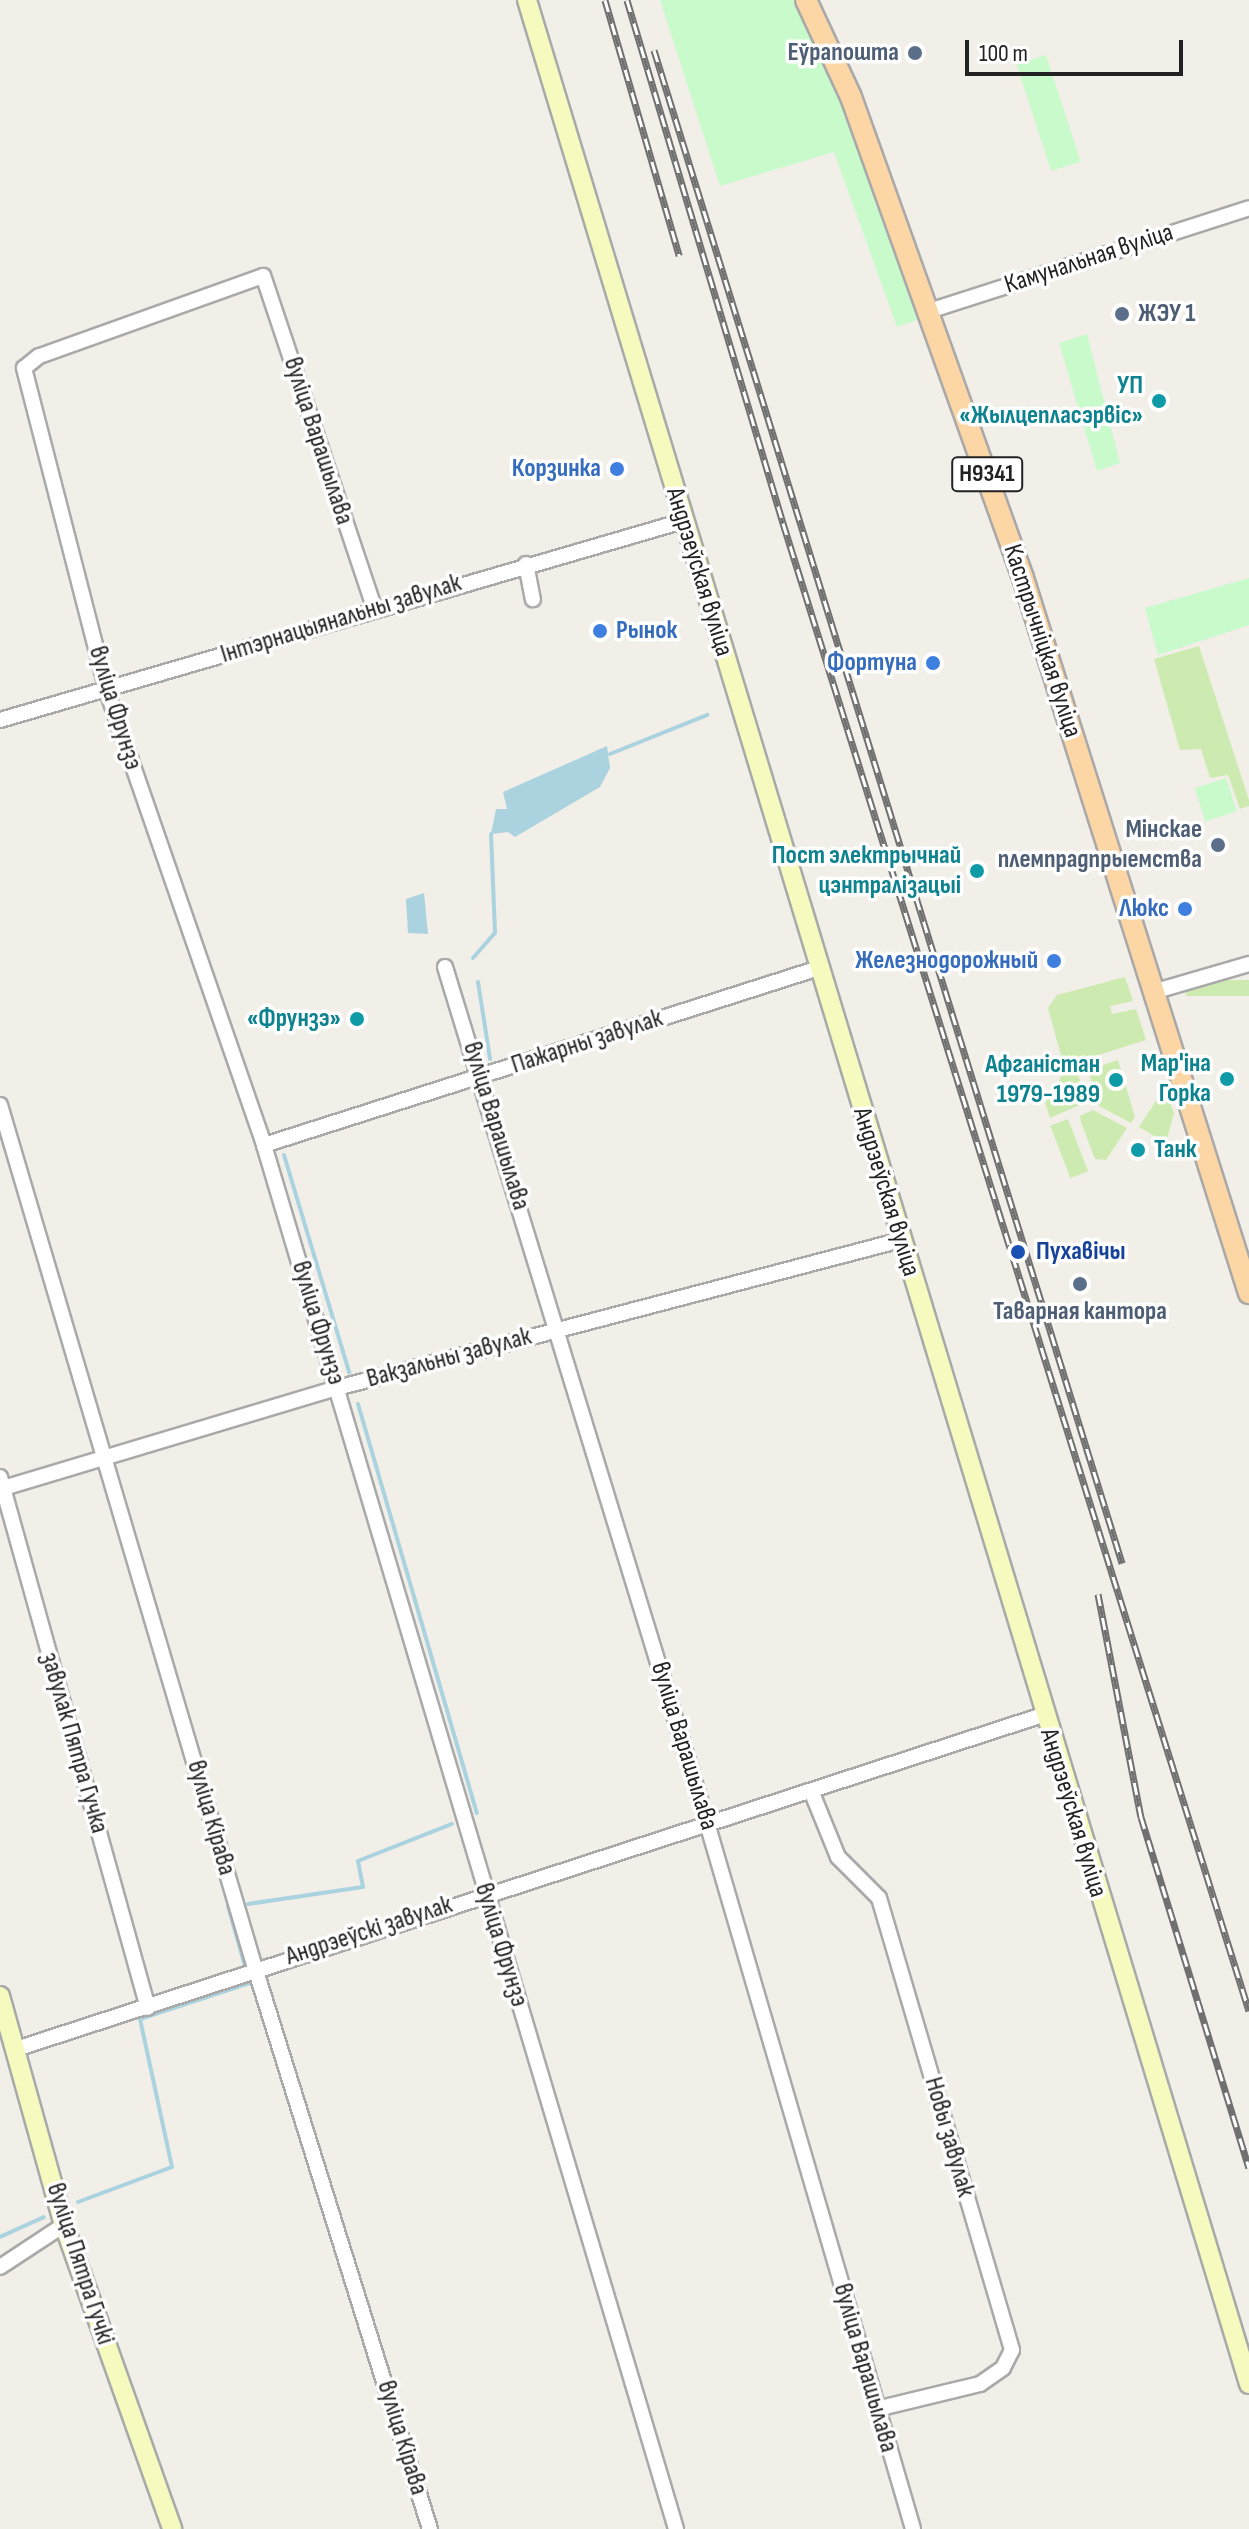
<!DOCTYPE html>
<meta charset="utf-8">
<style>
body{margin:0}
#map{position:relative;width:1249px;height:2529px;overflow:hidden;background:#f2efe9;font-family:"Sofia Sans Condensed",sans-serif}
div>[style]{position:absolute}
.grass>*{inset:0;background:#cdebb0;transform-origin:0 0}
.park>*{inset:0;background:#c8facc;transform-origin:0 0}
.water>*{inset:0;background:#aad3df}
.stream>*{height:4px;margin:-2px;padding:0 2px;transform-origin:2px;border-radius:2px;background:#aad3df}
.roads{filter:drop-shadow(2px 0 #a9a9a9) drop-shadow(-2px 0 #a9a9a9) drop-shadow(0 2px #a9a9a9) drop-shadow(0 -2px #a9a9a9)}
.street>*{height:14px;margin:-7px;padding:0 7px;transform-origin:7px;border-radius:7px;background:#fff}
.secondary>*{height:18px;margin:-9px;padding:0 9px;transform-origin:9px;border-radius:9px;background:#f7fabf}
.primary>*{height:20px;margin:-10px;padding:0 10px;transform-origin:10px;border-radius:10px;background:#fcd6a4}
.rail>*{height:7px;margin-top:-3.5px;transform-origin:0;background:repeating-linear-gradient(90deg,#fff 0 12px,#707070 0 24px);box-sizing:border-box;border-block:2px solid #707070}
.dots>*{width:22px;height:22px;translate:-50% -50%;box-sizing:border-box;border:4px solid #fff;border-radius:50%}
span{translate:-50% -50%;white-space:nowrap;text-align:center;line-height:1.15;-webkit-text-stroke:7px #fff;paint-order:stroke}
.shield-label span{padding:2px 6px;background:#fff;border:2px solid;border-radius:6px;-webkit-text-stroke-width:0}
.shield-label{font-size:24px;color:#222;font-weight:700}
.service-label{font-size:26px;color:#4e5e75;font-weight:700}
.right{translate:-100% -50%;text-align:right}
.left{translate:0 -50%;text-align:left}
.street-label{font-size:26px;color:#222}
.culture-label{font-size:26px;color:#0d838f;font-weight:700}
.shop-label{font-size:26px;color:#366cbe;font-weight:700}
.transit-label{font-size:26px;color:#164399;font-weight:700}
.scale{position:absolute;left:965px;top:40px;width:218px;height:36px;box-sizing:border-box;border:4px solid #222;border-top:0;padding-left:10px;font-size:24px;line-height:28px;white-space:nowrap;color:#222;-webkit-text-stroke:6px #fff;paint-order:stroke}
</style>
<div id="map">
<div class="grass">
<div style="clip-path:polygon(1199px 646px,1249px 800px,1249px 806px,1240px 809px,1228px 775px,1210px 778px,1201px 749px,1180px 750px,1154px 659px)"></div>
<div style="clip-path:polygon(1125px 977px,1133px 1001px,1110px 1006px,1112px 1014px,1136px 1009px,1146px 1040px,1064px 1066px,1048px 1008px,1057px 995px)"></div>
<div style="left:1249px;top:980px;width:16px;height:63px;rotate:90deg"></div>
<div style="clip-path:polygon(1118px 1060px,1135px 1117px,1131px 1123px,1099px 1106px,1088px 1070px)"></div>
<div style="clip-path:polygon(1076px 1069px,1087px 1102px,1050px 1118px,1045px 1103px,1064px 1072px)"></div>
<div style="clip-path:polygon(1165px 1087px,1174px 1113px,1166px 1143px,1139px 1127px)"></div>
<div style="clip-path:polygon(1093px 1110px,1127px 1128px,1106px 1160px,1095px 1159px,1081px 1122px,1080px 1116px)"></div>
<div style="left:1068px;top:1119px;width:56px;height:19px;rotate:69deg"></div>
</div>
<div class="park">
<div style="clip-path:polygon(660px 0,795px 0,841px 101px,920px 319px,897px 327px,834px 152px,720px 186px)"></div>
<div style="left:1046px;top:55px;width:112px;height:31px;rotate:72deg"></div>
<div style="clip-path:polygon(1087px 334px,1120px 463px,1097px 471px,1059px 343px)"></div>
<div style="clip-path:polygon(1249px 578px,1249px 625px,1158px 655px,1145px 608px)"></div>
<div style="left:1226px;top:778px;width:35px;height:33px;rotate:72deg"></div>
</div>
<div class="water">
<div style="clip-path:polygon(607px 746px,610px 768px,600px 787px,515px 837px,508px 832px,491px 834px,496px 809px,507px 809px,503px 792px)"></div>
<div style="clip-path:polygon(424px 893px,428px 934px,408px 933px,406px 899px)"></div>
</div>
<div class="stream">
<div style="left:610px;top:754px;width:105px;rotate:-21.9deg"></div>
<div style="left:473px;top:958px;width:33px;rotate:-49deg"></div>
<div style="left:495px;top:933px;width:99px;rotate:-92.3deg"></div>
<div style="left:478px;top:982px;width:78px;rotate:81.1deg"></div>
<div style="left:284px;top:1155px;width:227px;rotate:73.3deg"></div>
<div style="left:358px;top:1404px;width:426px;rotate:73.8deg"></div>
<div style="left:248px;top:1904px;width:116px;rotate:-8.4deg"></div>
<div style="left:363px;top:1887px;width:26px;rotate:-101deg"></div>
<div style="left:358px;top:1861px;width:101px;rotate:-21.5deg"></div>
<div style="left:228px;top:1906px;width:62px;rotate:74.2deg"></div>
<div style="left:78px;top:2202px;width:100px;rotate:-20.4deg"></div>
<div style="left:172px;top:2167px;width:151px;rotate:-102.2deg"></div>
<div style="left:140px;top:2019px;width:116px;rotate:-18.1deg"></div>
<div style="left:0;top:2237px;width:48px;rotate:-24.4deg"></div>
</div>
<div class="roads">
<div class="street">
<div style="left:929px;top:311px;width:336px;rotate:-17.8deg"></div>
<div style="left:526px;top:564px;width:36px;rotate:79deg"></div>
<div style="left:374px;top:607px;width:349px;rotate:-108.5deg"></div>
<div style="left:263px;top:276px;width:238px;rotate:160.3deg"></div>
<div style="left:39px;top:356px;width:19px;rotate:141deg"></div>
<div style="left:24px;top:368px;width:333px;rotate:75.6deg"></div>
<div style="left:107px;top:691px;width:480px;rotate:70.9deg"></div>
<div style="left:264px;top:1145px;width:1444px;rotate:73.42deg"></div>
<div style="left:0;top:720px;width:711px;rotate:-16.24deg"></div>
<div style="left:445px;top:967px;width:895px;rotate:72.98deg"></div>
<div style="left:707px;top:1823px;width:735px;rotate:73.73deg"></div>
<div style="left:1156px;top:991px;width:97px;rotate:-16.2deg"></div>
<div style="left:0;top:1105px;width:900px;rotate:73.54deg"></div>
<div style="left:255px;top:1968px;width:588px;rotate:72.68deg"></div>
<div style="left:264px;top:1145px;width:583px;rotate:-17.69deg"></div>
<div style="left:0;top:1477px;width:551px;rotate:74.43deg"></div>
<div style="left:0;top:1489px;width:352px;rotate:-16.7deg"></div>
<div style="left:337px;top:1388px;width:583px;rotate:-14.7deg"></div>
<div style="left:812px;top:1793px;width:69px;rotate:67.9deg"></div>
<div style="left:838px;top:1857px;width:58px;rotate:45deg"></div>
<div style="left:879px;top:1898px;width:471px;rotate:73.6deg"></div>
<div style="left:1012px;top:2350px;width:20px;rotate:117deg"></div>
<div style="left:1003px;top:2368px;width:28px;rotate:145deg"></div>
<div style="left:980px;top:2384px;width:106px;rotate:166.4deg"></div>
<div style="left:16px;top:2049px;width:1080px;rotate:-18.02deg"></div>
<div style="left:0;top:2267px;width:77px;rotate:-33.3deg"></div>
</div>
<div class="secondary">
<div style="left:527px;top:0;width:2491px;rotate:73.15deg"></div>
<div style="left:0;top:1996px;width:238px;rotate:74.4deg"></div>
<div style="left:64px;top:2225px;width:323px;rotate:70.4deg"></div>
</div>
<div class="primary">
<div style="left:806px;top:0;width:107px;rotate:65.1deg"></div>
<div style="left:851px;top:97px;width:511px;rotate:70.32deg"></div>
<div style="left:1023px;top:578px;width:750px;rotate:72.46deg"></div>
</div>
</div>
<div class="rail">
<div style="left:605px;top:0;width:266px;rotate:73.8deg"></div>
<div style="left:627px;top:0;width:546px;rotate:73.39deg"></div>
<div style="left:783px;top:523px;width:1559px;rotate:72.61deg"></div>
<div style="left:654px;top:50px;width:1584px;rotate:72.81deg"></div>
<div style="left:1098px;top:1594px;width:227px;rotate:79.1deg"></div>
<div style="left:1141px;top:1817px;width:367px;rotate:72.9deg"></div>
</div>
<div class="dots">
<div style="left:915px;top:53px;background:#5c6f8a"></div>
<div style="left:1122px;top:314px;background:#5c6f8a"></div>
<div style="left:1159px;top:401px;background:#0f9aa8"></div>
<div style="left:617px;top:469px;background:#3f7fe0"></div>
<div style="left:600px;top:631px;background:#3f7fe0"></div>
<div style="left:933px;top:663px;background:#3f7fe0"></div>
<div style="left:1218px;top:845px;background:#5c6f8a"></div>
<div style="left:977px;top:871px;background:#0f9aa8"></div>
<div style="left:1185px;top:909px;background:#3f7fe0"></div>
<div style="left:1054px;top:961px;background:#3f7fe0"></div>
<div style="left:357px;top:1019px;background:#0f9aa8"></div>
<div style="left:1227px;top:1079px;background:#0f9aa8"></div>
<div style="left:1116px;top:1080px;background:#0f9aa8"></div>
<div style="left:1138px;top:1150px;background:#0f9aa8"></div>
<div style="left:1018px;top:1252px;background:#1a4fb4"></div>
<div style="left:1080px;top:1284px;background:#5c6f8a"></div>
</div>
<div class="shield-label">
<span style="left:987px;top:474px">Н9341</span>
</div>
<div class="service-label">
<span class="right" style="left:899px;top:53px">Еўрапошта</span>
<span class="left" style="left:1138px;top:314px">ЖЭУ 1</span>
<span class="right" style="left:1202px;top:845px">Мінскае<br>племпрадпрыемства</span>
<span style="left:1080px;top:1312px">Таварная кантора</span>
</div>
<div class="street-label">
<span style="left:1089px;top:259px;rotate:-18deg">Камунальная вуліца</span>
<span style="left:318px;top:441px;rotate:72deg">вуліца Варашылава</span>
<span style="left:699px;top:572px;rotate:73deg">Андрэеўская вуліца</span>
<span style="left:341px;top:619px;rotate:-17deg">Інтэрнацыянальны завулак</span>
<span style="left:1042px;top:641px;rotate:72deg">Кастрычніцкая вуліца</span>
<span style="left:115px;top:708px;rotate:73deg">вуліца Фрунзэ</span>
<span style="left:587px;top:1042px;rotate:-18deg">Пажарны завулак</span>
<span style="left:496px;top:1126px;rotate:73deg">вуліца Варашылава</span>
<span style="left:886px;top:1192px;rotate:73deg">Андрэеўская вуліца</span>
<span style="left:318px;top:1323px;rotate:73deg">вуліца Фрунзэ</span>
<span style="left:449px;top:1358px;rotate:-15deg">Вакзальны завулак</span>
<span style="left:74px;top:1743px;rotate:74deg">завулак Пятра Гучка</span>
<span style="left:684px;top:1746px;rotate:73deg">вуліца Варашылава</span>
<span style="left:1073px;top:1813px;rotate:73deg">Андрэеўская вуліца</span>
<span style="left:211px;top:1818px;rotate:74deg">вуліца Кірава</span>
<span style="left:369px;top:1931px;rotate:-18deg">Андрэеўскі завулак</span>
<span style="left:501px;top:1945px;rotate:73deg">вуліца Фрунзэ</span>
<span style="left:949px;top:2137px;rotate:74deg">Новы завулак</span>
<span style="left:80px;top:2264px;rotate:72deg">вуліца Пятра Гучкі</span>
<span style="left:865px;top:2368px;rotate:74deg">вуліца Варашылава</span>
<span style="left:402px;top:2438px;rotate:73deg">вуліца Кірава</span>
</div>
<div class="culture-label">
<span class="right" style="left:1143px;top:401px">УП<br>«Жылцепласэрвіс»</span>
<span class="right" style="left:961px;top:871px">Пост электрычнай<br>цэнтралізацыі</span>
<span class="right" style="left:341px;top:1019px">«Фрунзэ»</span>
<span class="right" style="left:1211px;top:1079px">Мар'іна<br>Горка</span>
<span class="right" style="left:1100px;top:1080px">Афганістан<br>1979-1989</span>
<span class="left" style="left:1154px;top:1150px">Танк</span>
</div>
<div class="shop-label">
<span class="right" style="left:601px;top:469px">Корзинка</span>
<span class="left" style="left:616px;top:631px">Рынок</span>
<span class="right" style="left:917px;top:663px">Фортуна</span>
<span class="right" style="left:1169px;top:909px">Люкс</span>
<span class="right" style="left:1038px;top:961px">Железнодорожный</span>
</div>
<div class="transit-label">
<span class="left" style="left:1036px;top:1252px">Пухавічы</span>
</div>
<div class="scale">100 m</div>
</div>
